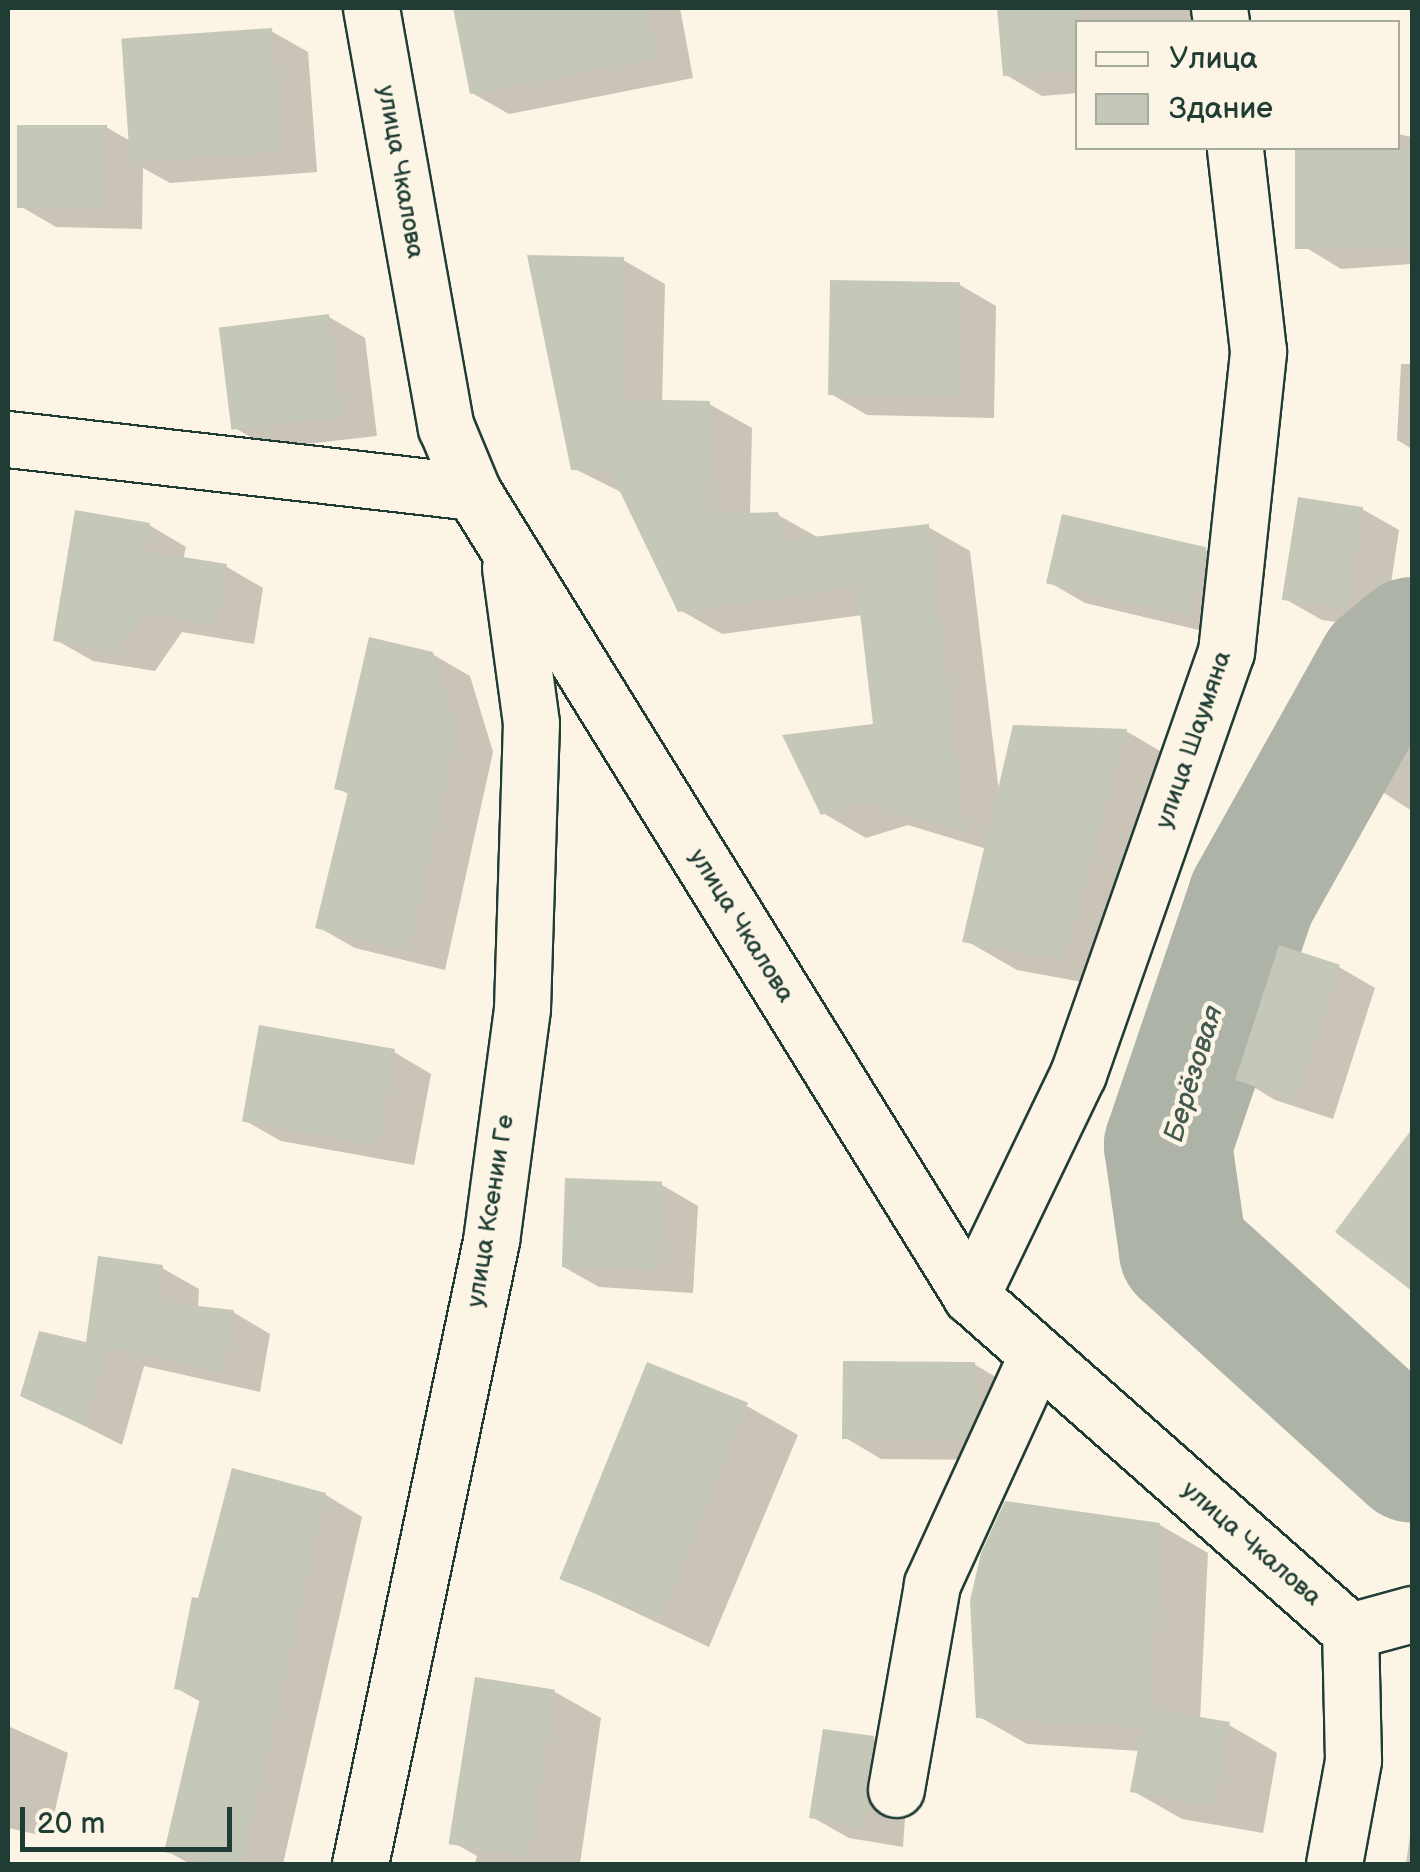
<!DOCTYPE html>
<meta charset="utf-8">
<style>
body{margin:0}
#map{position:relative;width:1420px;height:1872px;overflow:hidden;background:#fcf5e5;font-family:"Balsamiq Sans",sans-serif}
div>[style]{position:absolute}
.shadow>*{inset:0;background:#0003}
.river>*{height:128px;margin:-64px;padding:0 64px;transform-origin:64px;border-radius:64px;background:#aeb3a7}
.building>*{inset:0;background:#c5c7b9;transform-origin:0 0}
.roads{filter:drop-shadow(2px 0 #1f3d34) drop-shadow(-2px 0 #1f3d34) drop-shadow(0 2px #1f3d34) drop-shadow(0 -2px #1f3d34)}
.minor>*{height:55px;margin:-27.5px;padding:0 27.5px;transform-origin:27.5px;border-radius:27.5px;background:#fcf5e5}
span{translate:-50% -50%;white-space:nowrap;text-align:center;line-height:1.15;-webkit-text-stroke:9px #fcf5e5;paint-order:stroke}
.street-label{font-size:25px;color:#1f3d34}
.water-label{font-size:28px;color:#435a51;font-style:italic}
.frame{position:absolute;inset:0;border:10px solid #1f3d34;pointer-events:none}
.legend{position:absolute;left:1075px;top:20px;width:325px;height:130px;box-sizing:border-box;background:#fcf5e5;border:2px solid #a4ab9e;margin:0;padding:12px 18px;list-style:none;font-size:30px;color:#1f3d34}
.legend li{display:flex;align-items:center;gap:20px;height:50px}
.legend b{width:50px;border:2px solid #a4ab9e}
.scale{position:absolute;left:20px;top:1807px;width:212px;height:45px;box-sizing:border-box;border:5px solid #1f3d34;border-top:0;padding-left:12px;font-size:30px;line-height:35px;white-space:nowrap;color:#1f3d34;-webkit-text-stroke:8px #fcf5e5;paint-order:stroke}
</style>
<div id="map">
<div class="shadow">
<div style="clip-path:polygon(460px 8px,680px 8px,693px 78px,509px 114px,472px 93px)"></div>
<div style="clip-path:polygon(999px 8px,1200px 8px,1201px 22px,1078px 22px,1078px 93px,1042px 96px,1006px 75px)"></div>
<div style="clip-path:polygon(271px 31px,308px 52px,317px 172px,170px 183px,143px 168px,142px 229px,56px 227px,20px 206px,106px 127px,132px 142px)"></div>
<div style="clip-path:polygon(1398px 134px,1412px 137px,1412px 264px,1341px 269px,1305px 247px,1298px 148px,1398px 148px)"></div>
<div style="clip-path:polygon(623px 260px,665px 284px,662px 403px,709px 404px,752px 428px,750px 516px,778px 515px,819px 538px,928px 527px,970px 551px,999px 792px,1126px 731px,1177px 761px,1115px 988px,1017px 970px,965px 940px,987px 849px,908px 825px,866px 838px,823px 813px,876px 726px,863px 615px,722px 634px,680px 610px,623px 493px,573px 468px)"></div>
<div style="clip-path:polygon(960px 285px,996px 306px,994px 418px,867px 415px,831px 394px)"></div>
<div style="clip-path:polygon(329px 317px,365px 338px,377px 436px,270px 448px,233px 427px)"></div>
<div style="clip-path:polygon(1401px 364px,1412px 364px,1412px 449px,1397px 440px)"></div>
<div style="clip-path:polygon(1362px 509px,1399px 530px,1384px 629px,1322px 620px,1285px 599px)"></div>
<div style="clip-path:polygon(149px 525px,186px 547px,183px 560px,227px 567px,263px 588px,254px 644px,182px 632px,155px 671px,93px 661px,56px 640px)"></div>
<div style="clip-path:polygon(1205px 550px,1241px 571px,1228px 637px,1085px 603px,1049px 582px)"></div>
<div style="clip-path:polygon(432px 654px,470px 676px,493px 752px,445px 970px,355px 948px,318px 927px,350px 795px,337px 788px)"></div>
<div style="clip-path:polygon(1412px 687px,1412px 811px,1364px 780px)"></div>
<div style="clip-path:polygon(1339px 967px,1375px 988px,1333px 1119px,1275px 1100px,1239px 1078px)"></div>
<div style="clip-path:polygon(394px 1052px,431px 1074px,414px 1165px,281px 1141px,244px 1120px)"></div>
<div style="clip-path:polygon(1412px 1134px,1412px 1288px,1338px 1232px)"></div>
<div style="clip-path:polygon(662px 1185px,698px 1206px,693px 1293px,599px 1287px,562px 1266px)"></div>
<div style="clip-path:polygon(162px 1268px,199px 1289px,198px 1308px,233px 1312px,270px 1334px,260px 1392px,144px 1366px,122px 1445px,23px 1395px,89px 1345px)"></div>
<div style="clip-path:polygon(974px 1364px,1011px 1386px,1001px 1460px,881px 1459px,844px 1437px)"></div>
<div style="clip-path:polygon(747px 1406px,798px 1435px,709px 1647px,560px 1577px)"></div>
<div style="clip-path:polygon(233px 1471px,326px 1495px,362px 1517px,283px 1864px,190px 1864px,167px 1851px,201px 1702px,176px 1688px)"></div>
<div style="clip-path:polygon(1160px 1525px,1208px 1553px,1200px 1720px,1229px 1725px,1277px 1753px,1263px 1833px,1182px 1819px,1133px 1791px,1141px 1751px,1027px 1744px,978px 1716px)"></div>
<div style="clip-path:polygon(477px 1680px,555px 1692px,601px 1718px,580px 1864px,475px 1864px,477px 1856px,454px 1843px)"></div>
<div style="clip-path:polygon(8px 1726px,68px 1753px,49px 1837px,8px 1828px)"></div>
<div style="clip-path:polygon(873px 1738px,909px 1760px,903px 1847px,849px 1838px,812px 1817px)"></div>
<div style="clip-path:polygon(1412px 1822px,1412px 1864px,1406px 1864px)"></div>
</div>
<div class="river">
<div style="left:1412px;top:641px;width:40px;rotate:140deg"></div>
<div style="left:1381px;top:667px;width:265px;rotate:119.2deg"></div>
<div style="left:1252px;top:898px;width:261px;rotate:108.8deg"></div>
<div style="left:1168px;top:1145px;width:107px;rotate:81.9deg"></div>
<div style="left:1183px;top:1251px;width:309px;rotate:42.2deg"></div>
</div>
<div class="building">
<div style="clip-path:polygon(453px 8px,647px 8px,657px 58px,470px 94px)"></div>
<div style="clip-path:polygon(997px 8px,1078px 8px,1078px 70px,1003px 76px)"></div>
<div style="left:272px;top:28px;width:124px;height:151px;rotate:86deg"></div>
<div style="left:17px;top:125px;width:90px;height:83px"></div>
<div style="left:1295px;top:148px;width:113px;height:101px"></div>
<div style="clip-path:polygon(527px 255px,624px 257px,620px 399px,710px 401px,707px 514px,778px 512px,785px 540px,929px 524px,965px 833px,864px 802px,821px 815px,782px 735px,873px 724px,857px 587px,678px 612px,610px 471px,571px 470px)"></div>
<div style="left:830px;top:280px;width:130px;height:115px;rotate:1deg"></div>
<div style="left:329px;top:314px;width:103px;height:111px;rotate:83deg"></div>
<div style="left:1298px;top:497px;width:66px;height:104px;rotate:9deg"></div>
<div style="clip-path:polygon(75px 510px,150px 523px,145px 551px,227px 564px,217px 625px,145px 613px,117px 652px,53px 641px)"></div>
<div style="left:1062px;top:514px;width:148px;height:71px;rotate:13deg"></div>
<div style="clip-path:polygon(369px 637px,433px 652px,457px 730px,409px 951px,315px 928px,348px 792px,334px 789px)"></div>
<div style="clip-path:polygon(1013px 725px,1127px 729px,1064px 960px,962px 942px)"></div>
<div style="left:1279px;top:945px;width:64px;height:142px;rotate:18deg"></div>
<div style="left:259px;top:1025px;width:138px;height:98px;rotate:10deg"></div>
<div style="clip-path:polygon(1412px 1129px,1412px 1291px,1335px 1232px)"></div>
<div style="left:565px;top:1178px;width:97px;height:89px;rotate:2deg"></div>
<div style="clip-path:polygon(98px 1256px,163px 1265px,162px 1302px,234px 1310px,223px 1373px,107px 1347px,85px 1426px,20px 1396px,39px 1331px,86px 1342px)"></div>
<div style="clip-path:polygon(843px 1361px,975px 1362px,974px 1417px,964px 1440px,842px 1439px)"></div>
<div style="left:647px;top:1362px;width:109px;height:234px;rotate:22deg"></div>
<div style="clip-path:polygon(232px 1468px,326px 1493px,242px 1864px,217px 1864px,164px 1852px,201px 1694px,174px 1689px,192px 1597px,198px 1598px)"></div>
<div style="clip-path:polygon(1005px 1501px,1160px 1523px,1151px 1709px,1230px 1722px,1215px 1806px,1130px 1792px,1142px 1727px,976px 1718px,970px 1601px,981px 1553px)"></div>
<div style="left:475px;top:1677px;width:81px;height:169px;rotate:9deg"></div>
<div style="clip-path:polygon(823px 1729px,874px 1736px,865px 1784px,867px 1828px,809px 1818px)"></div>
</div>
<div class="roads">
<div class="minor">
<div style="left:371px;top:8px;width:426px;rotate:79.9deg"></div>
<div style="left:446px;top:427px;width:70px;rotate:67.4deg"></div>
<div style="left:473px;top:492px;width:946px;rotate:58.23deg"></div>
<div style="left:971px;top:1296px;width:506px;rotate:41.47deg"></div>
<div style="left:1350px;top:1631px;width:64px;rotate:-15.3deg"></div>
<div style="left:1219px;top:8px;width:14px;rotate:82deg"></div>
<div style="left:8px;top:439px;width:468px;rotate:6.5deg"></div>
<div style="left:971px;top:1296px;width:246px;rotate:-64.3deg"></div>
<div style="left:1078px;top:1074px;width:447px;rotate:-70.7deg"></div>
<div style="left:1226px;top:652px;width:303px;rotate:-83.9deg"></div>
<div style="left:1258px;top:351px;width:204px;rotate:-96.5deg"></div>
<div style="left:896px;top:1789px;width:208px;rotate:-80deg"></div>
<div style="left:932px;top:1584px;width:252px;rotate:-65.4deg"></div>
<div style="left:360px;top:1864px;width:637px;rotate:-78.13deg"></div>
<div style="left:491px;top:1241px;width:235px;rotate:-82.4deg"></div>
<div style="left:522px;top:1008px;width:285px;rotate:-88.2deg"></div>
<div style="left:531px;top:723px;width:157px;rotate:-97.7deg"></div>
<div style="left:1334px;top:1864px;width:106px;rotate:-79.6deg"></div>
<div style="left:1353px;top:1760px;width:129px;rotate:-91.3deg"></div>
</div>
</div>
<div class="street-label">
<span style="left:400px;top:172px;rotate:80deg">улица Чкалова</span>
<span style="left:1194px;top:740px;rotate:-71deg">улица Шаумяна</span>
<span style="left:741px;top:926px;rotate:58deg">улица Чкалова</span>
<span style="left:491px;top:1211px;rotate:-81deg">улица Ксении Ге</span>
<span style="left:1251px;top:1544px;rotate:41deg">улица Чкалова</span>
</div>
<div class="water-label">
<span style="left:1194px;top:1074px;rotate:-73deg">Берёзовая</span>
</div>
<div class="frame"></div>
<ul class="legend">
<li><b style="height:12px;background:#fcf5e5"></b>Улица</li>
<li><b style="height:28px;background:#c5c7b9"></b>Здание</li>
</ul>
<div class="scale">20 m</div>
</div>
